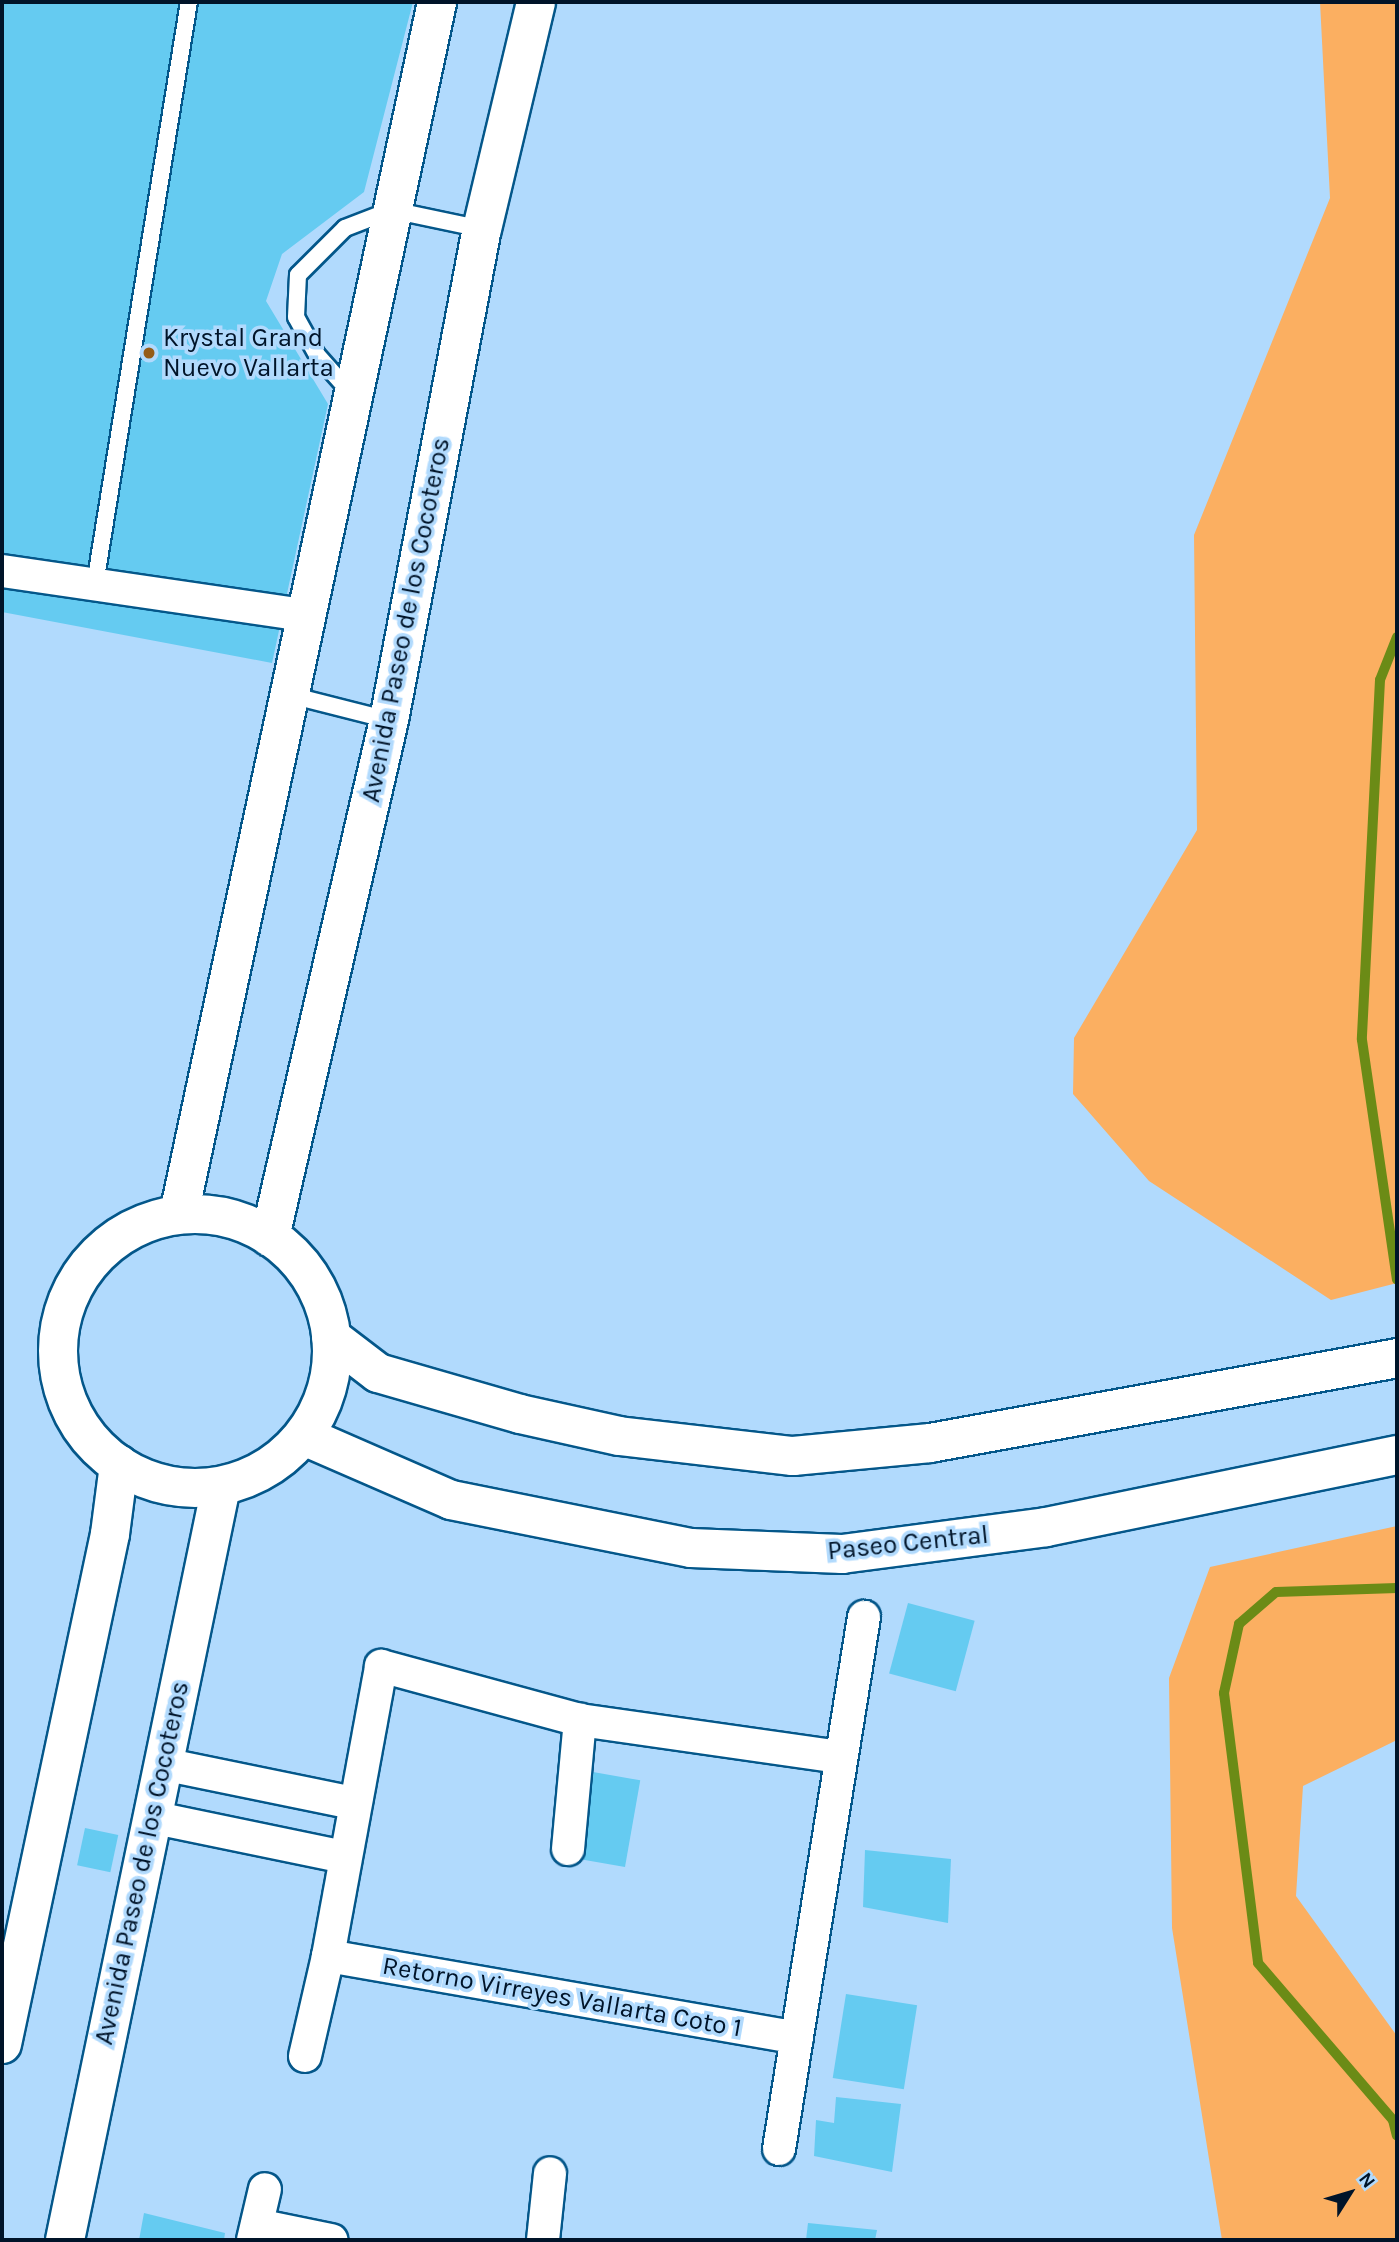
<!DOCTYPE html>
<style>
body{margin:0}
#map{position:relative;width:1399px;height:2242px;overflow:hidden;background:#b1dafd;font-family:Karla,sans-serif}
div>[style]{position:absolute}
.green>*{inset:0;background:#fbaf61}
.stream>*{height:10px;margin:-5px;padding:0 5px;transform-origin:5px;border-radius:5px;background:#6b8b16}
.building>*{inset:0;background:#65cbf1;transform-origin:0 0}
.roads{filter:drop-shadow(2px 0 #04578a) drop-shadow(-2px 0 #04578a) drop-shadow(0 2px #04578a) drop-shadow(0 -2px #04578a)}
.lane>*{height:16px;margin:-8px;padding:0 8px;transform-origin:8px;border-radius:8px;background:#fff}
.street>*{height:32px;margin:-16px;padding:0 16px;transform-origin:16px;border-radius:16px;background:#fff}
.secondary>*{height:38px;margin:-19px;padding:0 19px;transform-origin:19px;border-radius:19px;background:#fff}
.secondary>.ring{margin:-19px;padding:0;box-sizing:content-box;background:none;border:38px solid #fff;border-radius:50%}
.dots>*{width:19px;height:19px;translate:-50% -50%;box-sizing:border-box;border:4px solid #b1dafd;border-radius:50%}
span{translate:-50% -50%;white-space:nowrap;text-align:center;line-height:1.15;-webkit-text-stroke:7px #b1dafd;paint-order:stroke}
.poi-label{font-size:26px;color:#001429}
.left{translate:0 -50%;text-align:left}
.street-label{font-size:26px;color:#001429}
.frame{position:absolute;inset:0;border:4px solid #001429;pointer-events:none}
.north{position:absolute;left:1315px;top:2158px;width:70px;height:70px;-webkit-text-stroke:5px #b1dafd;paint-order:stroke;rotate:53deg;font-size:19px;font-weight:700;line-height:28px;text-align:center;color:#001429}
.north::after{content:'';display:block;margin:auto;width:24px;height:32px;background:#001429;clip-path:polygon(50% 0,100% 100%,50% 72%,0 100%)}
</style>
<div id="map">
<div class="green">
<div style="clip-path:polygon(1320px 2px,1397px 2px,1397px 1283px,1331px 1300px,1149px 1181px,1073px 1094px,1074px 1038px,1197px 830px,1194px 535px,1330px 198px)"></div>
<div style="clip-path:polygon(1397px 1526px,1397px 1740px,1303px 1786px,1296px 1896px,1397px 2036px,1397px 2240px,1222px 2240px,1172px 1928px,1169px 1678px,1210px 1567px)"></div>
</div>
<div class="stream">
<div style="left:1397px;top:637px;width:46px;rotate:111.6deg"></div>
<div style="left:1380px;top:680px;width:360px;rotate:92.9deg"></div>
<div style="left:1362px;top:1040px;width:242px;rotate:81.7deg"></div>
<div style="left:1397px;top:1588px;width:121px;rotate:178.1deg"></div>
<div style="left:1276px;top:1592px;width:49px;rotate:139.1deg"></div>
<div style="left:1239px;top:1624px;width:71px;rotate:102.3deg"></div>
<div style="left:1224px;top:1693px;width:272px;rotate:82.8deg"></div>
<div style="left:1258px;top:1963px;width:207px;rotate:49.3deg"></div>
<div style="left:1393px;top:2120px;width:16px;rotate:76deg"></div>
</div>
<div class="building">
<div style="clip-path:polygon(2px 2px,413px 2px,364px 192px,282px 254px,266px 301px,328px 404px,272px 663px,2px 612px)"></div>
<div style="left:908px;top:1603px;width:69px;height:73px;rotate:15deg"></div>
<div style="left:593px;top:1772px;width:48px;height:88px;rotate:10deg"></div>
<div style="left:85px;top:1828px;width:34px;height:38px;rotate:12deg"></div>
<div style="clip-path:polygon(865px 1850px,951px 1859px,948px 1923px,863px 1907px)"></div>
<div style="left:846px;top:1994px;width:72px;height:85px;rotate:9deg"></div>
<div style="clip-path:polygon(836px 2097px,901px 2104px,892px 2172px,814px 2156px,816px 2120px,834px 2123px)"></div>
<div style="clip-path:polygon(144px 2213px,225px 2233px,224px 2240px,139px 2240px)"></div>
<div style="clip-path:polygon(808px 2223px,877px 2230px,875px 2240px,806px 2240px)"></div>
</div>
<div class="roads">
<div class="lane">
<div style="left:350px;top:392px;width:50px;rotate:-131.7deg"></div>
<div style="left:317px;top:355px;width:43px;rotate:-118.9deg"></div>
<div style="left:296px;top:317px;width:42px;rotate:-87.3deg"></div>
<div style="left:298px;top:275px;width:66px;rotate:-45deg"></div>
<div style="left:345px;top:228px;width:50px;rotate:-21deg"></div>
<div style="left:392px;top:210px;width:92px;rotate:11.9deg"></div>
<div style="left:95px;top:584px;width:590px;rotate:-80.83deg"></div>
<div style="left:290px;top:695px;width:102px;rotate:14.2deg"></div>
</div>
<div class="street">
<div style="left:2px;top:571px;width:306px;rotate:8.3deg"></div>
<div style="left:163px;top:1764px;width:194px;rotate:11.6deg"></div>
<div style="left:151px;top:1817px;width:198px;rotate:11.7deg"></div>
<div style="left:568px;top:1849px;width:130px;rotate:-84.7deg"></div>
<div style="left:328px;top:1956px;width:476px;rotate:9.9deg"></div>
<div style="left:305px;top:2056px;width:103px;rotate:-77deg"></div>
<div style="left:328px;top:1956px;width:295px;rotate:-79.6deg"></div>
<div style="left:381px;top:1666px;width:206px;rotate:15.2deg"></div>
<div style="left:580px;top:1720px;width:263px;rotate:8.1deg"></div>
<div style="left:779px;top:2149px;width:539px;rotate:-80.92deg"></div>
<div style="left:257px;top:2225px;width:76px;rotate:11.5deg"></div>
<div style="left:253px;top:2240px;width:52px;rotate:-76.8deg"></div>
<div style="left:543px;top:2240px;width:67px;rotate:-84deg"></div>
</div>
<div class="secondary">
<div style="left:179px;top:1214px;width:1239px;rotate:-77.98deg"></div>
<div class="ring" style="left:58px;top:1214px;width:236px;height:236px"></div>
<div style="left:270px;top:1237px;width:531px;rotate:-77.04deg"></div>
<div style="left:389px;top:720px;width:500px;rotate:-79.3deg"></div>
<div style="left:482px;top:229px;width:233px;rotate:-76.6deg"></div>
<div style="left:331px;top:1337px;width:59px;rotate:37.5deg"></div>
<div style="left:378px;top:1373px;width:148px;rotate:16.1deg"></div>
<div style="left:520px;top:1414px;width:101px;rotate:12.5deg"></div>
<div style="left:619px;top:1436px;width:175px;rotate:6.6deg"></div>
<div style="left:793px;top:1456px;width:138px;rotate:-5.4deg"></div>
<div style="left:930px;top:1443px;width:475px;rotate:-10.3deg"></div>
<div style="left:304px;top:1436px;width:160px;rotate:23.5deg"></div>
<div style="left:451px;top:1500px;width:245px;rotate:11.3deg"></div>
<div style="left:691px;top:1548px;width:151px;rotate:2.3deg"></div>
<div style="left:842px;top:1554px;width:206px;rotate:-7.5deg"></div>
<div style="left:1046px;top:1527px;width:358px;rotate:-11.6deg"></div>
<div style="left:2px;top:2044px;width:521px;rotate:-78.04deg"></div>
<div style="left:110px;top:1534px;width:70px;rotate:-82.6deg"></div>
<div style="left:65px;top:2240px;width:769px;rotate:-78.3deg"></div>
</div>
</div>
<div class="dots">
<div style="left:149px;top:353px;background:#955c18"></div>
</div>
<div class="poi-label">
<span class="left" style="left:163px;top:353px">Krystal Grand<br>Nuevo Vallarta</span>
</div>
<div class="street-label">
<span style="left:406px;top:620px;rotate:-79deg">Avenida Paseo de los Cocoteros</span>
<span style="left:908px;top:1543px;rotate:-6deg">Paseo Central</span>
<span style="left:142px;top:1863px;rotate:-78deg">Avenida Paseo de los Cocoteros</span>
<span style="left:562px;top:1997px;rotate:10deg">Retorno Virreyes Vallarta Coto 1</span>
</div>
<div class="frame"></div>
<div class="north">N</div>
</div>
